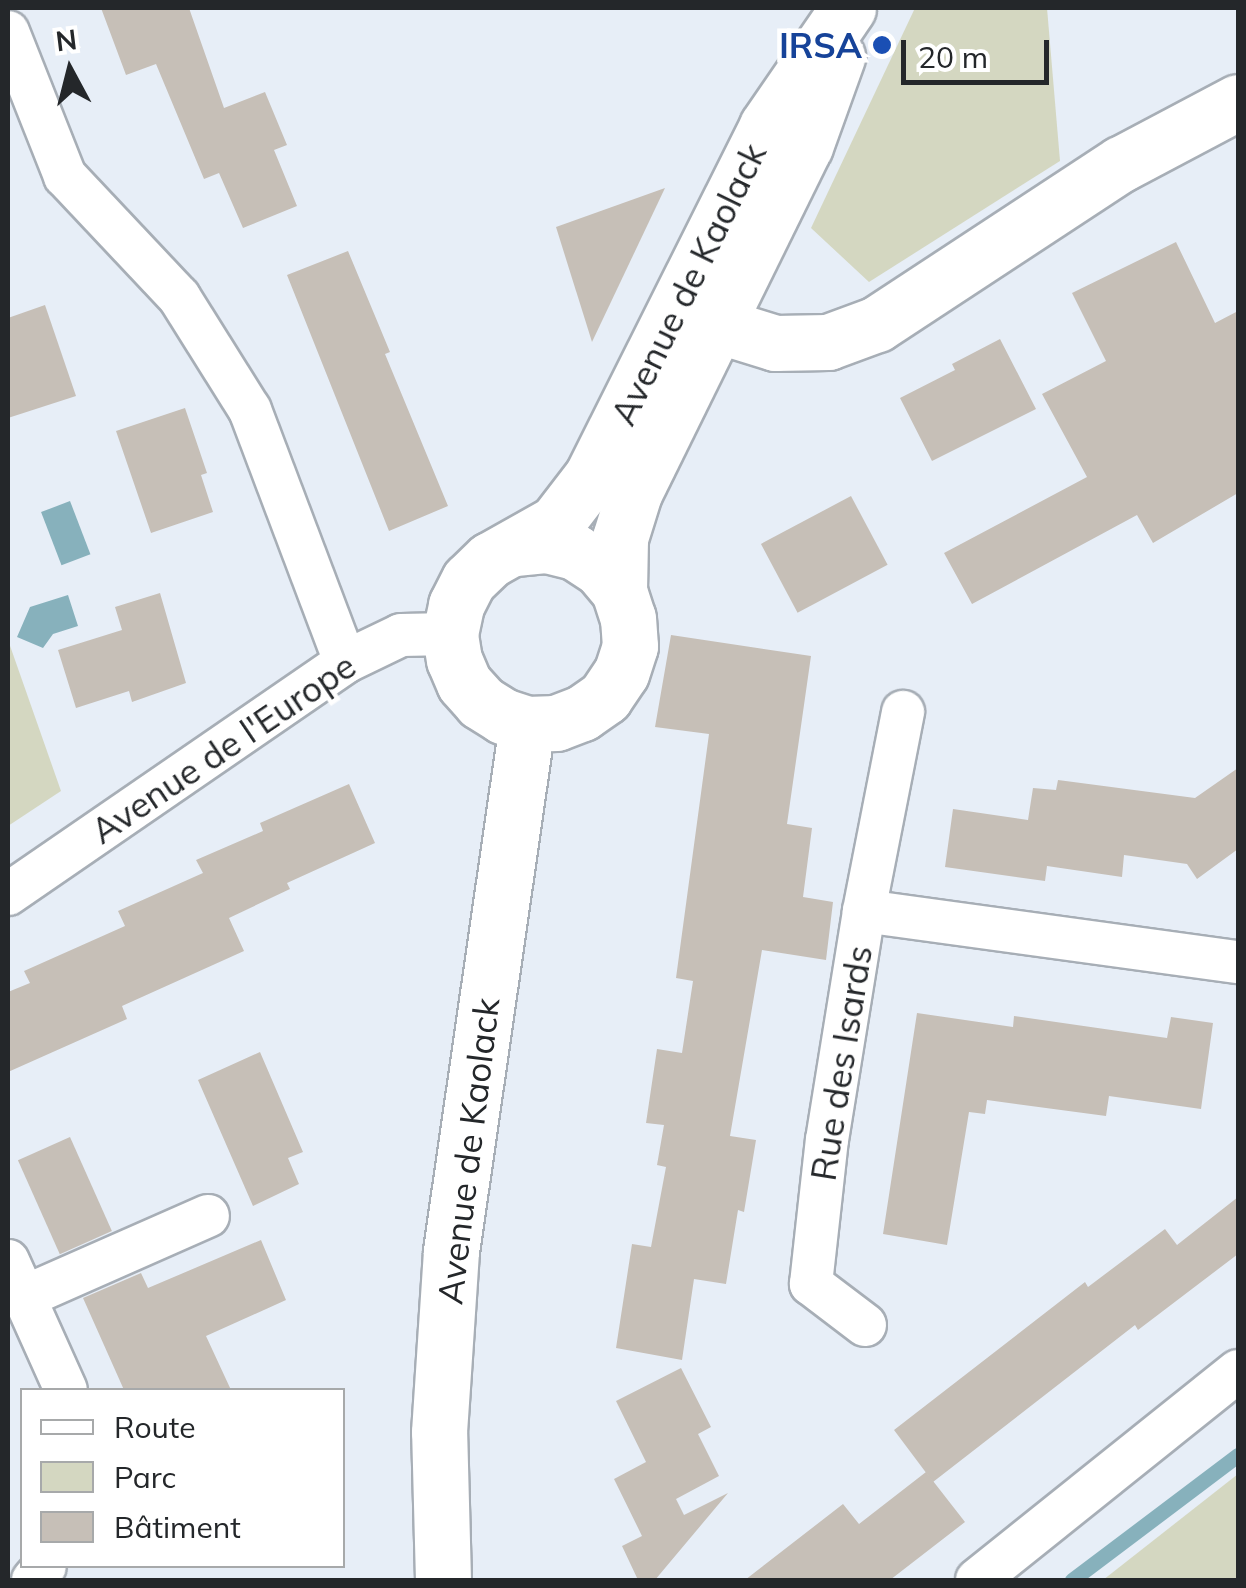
<!DOCTYPE html>
<meta charset="utf-8">
<style>
body{margin:0}
#map{position:relative;width:1246px;height:1588px;overflow:hidden;background:#e7eef7;font-family:Mulish,sans-serif}
div>[style]{position:absolute}
.green>*{inset:0;background:#d4d7c1}
.water>*{inset:0;background:#87b1bc;transform-origin:0 0}
.stream>*{height:15px;margin:-7.5px;padding:0 7.5px;transform-origin:7.5px;border-radius:7.5px;background:#87b1bc}
.building>*{inset:0;background:#c6bfb7;transform-origin:0 0}
.roads{filter:drop-shadow(2px 0 #a7aeb6) drop-shadow(-2px 0 #a7aeb6) drop-shadow(0 2px #a7aeb6) drop-shadow(0 -2px #a7aeb6)}
.street>*{height:42px;margin:-21px;padding:0 21px;transform-origin:21px;border-radius:21px;background:#fff}
.secondary>*{height:55px;margin:-27.5px;padding:0 27.5px;transform-origin:27.5px;border-radius:27.5px;background:#fff}
.dots>*{width:28px;height:28px;translate:-50% -50%;box-sizing:border-box;border:5px solid #fff;border-radius:50%}
span{translate:-50% -50%;white-space:nowrap;text-align:center;line-height:1.15;-webkit-text-stroke:9px #fff;paint-order:stroke}
.transit-label{font-size:35px;color:#164399;font-weight:700}
.right{translate:-100% -50%;text-align:right}
.street-label{font-size:35px;color:#24272a}
.frame{position:absolute;inset:0;border:10px solid #24272a;pointer-events:none}
.legend{position:absolute;left:20px;top:1388px;width:325px;height:180px;box-sizing:border-box;background:#fff;border:2px solid #a7a9aa;margin:0;padding:12px 18px;list-style:none;font-size:30px;color:#24272a}
.legend li{display:flex;align-items:center;gap:20px;height:50px}
.legend b{width:50px;border:2px solid #a7a9aa}
.north{position:absolute;left:20px;top:20px;width:100px;height:100px;-webkit-text-stroke:8px #fff;paint-order:stroke;rotate:353deg;font-size:28px;font-weight:700;line-height:40px;text-align:center;color:#24272a}
.north::after{content:'';display:block;margin:auto;width:35px;height:45px;background:#24272a;clip-path:polygon(50% 0,100% 100%,50% 72%,0 100%)}
.scale{position:absolute;left:901px;top:40px;width:148px;height:45px;box-sizing:border-box;border:5px solid #24272a;border-top:0;padding-left:12px;font-size:30px;line-height:35px;white-space:nowrap;color:#24272a;-webkit-text-stroke:8px #fff;paint-order:stroke}
</style>
<div id="map">
<div class="green">
<div style="clip-path:polygon(915px 8px,1047px 8px,1060px 161px,869px 282px,811px 228px)"></div>
<div style="clip-path:polygon(8px 640px,61px 791px,8px 826px)"></div>
<div style="clip-path:polygon(1238px 1474px,1238px 1580px,1103px 1580px)"></div>
</div>
<div class="water">
<div style="left:70px;top:501px;width:57px;height:31px;rotate:69deg"></div>
<div style="clip-path:polygon(68px 595px,78px 626px,53px 634px,43px 648px,17px 637px,30px 607px)"></div>
</div>
<div class="stream">
<div style="left:1072px;top:1580px;width:208px;rotate:-37deg"></div>
</div>
<div class="building">
<div style="clip-path:polygon(101px 8px,189px 8px,224px 108px,265px 92px,287px 145px,274px 150px,297px 206px,243px 228px,219px 173px,204px 179px,156px 64px,126px 75px)"></div>
<div style="clip-path:polygon(665px 188px,592px 342px,556px 227px)"></div>
<div style="clip-path:polygon(1176px 242px,1215px 323px,1238px 311px,1238px 493px,1153px 543px,1137px 515px,972px 604px,944px 553px,1087px 477px,1042px 394px,1106px 361px,1072px 293px)"></div>
<div style="clip-path:polygon(348px 251px,390px 352px,385px 354px,448px 506px,389px 531px,287px 275px)"></div>
<div style="clip-path:polygon(45px 305px,76px 396px,8px 418px,8px 318px)"></div>
<div style="clip-path:polygon(1000px 339px,1036px 409px,932px 461px,900px 398px,955px 370px,952px 364px)"></div>
<div style="clip-path:polygon(185px 408px,207px 473px,201px 475px,213px 512px,151px 533px,116px 431px)"></div>
<div style="left:851px;top:496px;width:78px;height:102px;rotate:62deg"></div>
<div style="clip-path:polygon(160px 593px,186px 683px,132px 702px,129px 691px,76px 708px,58px 650px,122px 630px,115px 607px)"></div>
<div style="clip-path:polygon(671px 635px,811px 656px,787px 824px,812px 828px,803px 897px,833px 902px,826px 960px,762px 950px,730px 1136px,756px 1140px,744px 1212px,738px 1210px,726px 1284px,694px 1279px,682px 1360px,616px 1348px,632px 1244px,651px 1247px,666px 1167px,657px 1165px,664px 1125px,646px 1123px,657px 1049px,682px 1053px,693px 981px,676px 978px,709px 734px,655px 727px)"></div>
<div style="clip-path:polygon(1238px 768px,1238px 849px,1197px 879px,1187px 864px,1124px 855px,1122px 877px,1047px 866px,1045px 881px,945px 867px,953px 809px,1028px 820px,1033px 788px,1056px 790px,1058px 780px,1195px 798px)"></div>
<div style="clip-path:polygon(349px 784px,375px 843px,287px 883px,290px 889px,229px 918px,244px 951px,122px 1006px,127px 1019px,8px 1072px,8px 992px,30px 983px,24px 971px,125px 926px,118px 911px,203px 873px,196px 860px,263px 831px,260px 823px)"></div>
<div style="clip-path:polygon(917px 1013px,1013px 1027px,1014px 1016px,1167px 1038px,1171px 1017px,1213px 1023px,1201px 1109px,1109px 1096px,1106px 1116px,987px 1100px,985px 1114px,969px 1112px,947px 1245px,883px 1234px)"></div>
<div style="clip-path:polygon(260px 1052px,303px 1152px,288px 1158px,299px 1184px,253px 1206px,198px 1080px)"></div>
<div style="left:70px;top:1137px;width:103px;height:57px;rotate:66deg"></div>
<div style="clip-path:polygon(1238px 1197px,1238px 1254px,1138px 1330px,1135px 1325px,933px 1482px,894px 1430px,1085px 1282px,1088px 1287px,1165px 1229px,1177px 1245px)"></div>
<div style="clip-path:polygon(261px 1240px,286px 1300px,206px 1336px,231px 1390px,124px 1390px,83px 1298px,141px 1273px,148px 1288px)"></div>
<div style="clip-path:polygon(681px 1368px,711px 1427px,698px 1434px,719px 1476px,676px 1499px,684px 1515px,728px 1493px,655px 1580px,638px 1580px,622px 1546px,642px 1536px,614px 1479px,646px 1462px,616px 1401px)"></div>
<div style="clip-path:polygon(926px 1472px,965px 1522px,890px 1580px,745px 1580px,843px 1504px,859px 1524px)"></div>
</div>
<div class="roads">
<div class="street">
<div style="left:8px;top:32px;width:155px;rotate:68.4deg"></div>
<div style="left:65px;top:176px;width:166px;rotate:46.7deg"></div>
<div style="left:179px;top:297px;width:133px;rotate:57.9deg"></div>
<div style="left:250px;top:410px;width:269px;rotate:69.3deg"></div>
<div style="left:8px;top:894px;width:409px;rotate:-34.5deg"></div>
<div style="left:345px;top:662px;width:62px;rotate:-25.7deg"></div>
<div style="left:401px;top:635px;width:49px;rotate:-1.2deg"></div>
<div style="left:864px;top:911px;width:203px;rotate:-78.9deg"></div>
<div style="left:8px;top:1261px;width:141px;rotate:65.8deg"></div>
<div style="left:24px;top:1297px;width:201px;rotate:-23.8deg"></div>
<div style="left:865px;top:1325px;width:68px;rotate:-142.8deg"></div>
<div style="left:811px;top:1284px;width:145px;rotate:-83.7deg"></div>
<div style="left:827px;top:1140px;width:232px;rotate:-80.8deg"></div>
<div style="left:864px;top:911px;width:377px;rotate:7.8deg"></div>
<div style="left:33px;top:1580px;width:18px;rotate:-49deg"></div>
<div style="left:977px;top:1580px;width:334px;rotate:-38.7deg"></div>
</div>
<div class="secondary">
<div style="left:648px;top:380px;width:88px;rotate:-38.6deg"></div>
<div style="left:717px;top:325px;width:61px;rotate:17.2deg"></div>
<div style="left:775px;top:343px;width:53px;rotate:-1.1deg"></div>
<div style="left:828px;top:342px;width:52px;rotate:-20.2deg"></div>
<div style="left:877px;top:324px;width:292px;rotate:-33.3deg"></div>
<div style="left:1121px;top:164px;width:132px;rotate:-27.9deg"></div>
<div style="left:517px;top:548px;width:30px;rotate:-6deg"></div>
<div style="left:547px;top:545px;width:29px;rotate:14deg"></div>
<div style="left:575px;top:552px;width:30px;rotate:33deg"></div>
<div style="left:600px;top:568px;width:30px;rotate:50deg"></div>
<div style="left:619px;top:591px;width:28px;rotate:72deg"></div>
<div style="left:628px;top:618px;width:28px;rotate:86deg"></div>
<div style="left:630px;top:646px;width:28px;rotate:108deg"></div>
<div style="left:621px;top:673px;width:29px;rotate:124deg"></div>
<div style="left:605px;top:697px;width:28px;rotate:145deg"></div>
<div style="left:582px;top:713px;width:28px;rotate:159deg"></div>
<div style="left:556px;top:723px;width:29px;rotate:178deg"></div>
<div style="left:527px;top:724px;width:25px;rotate:-162deg"></div>
<div style="left:503px;top:716px;width:26px;rotate:-148deg"></div>
<div style="left:481px;top:702px;width:25px;rotate:-132deg"></div>
<div style="left:464px;top:683px;width:25px;rotate:-113deg"></div>
<div style="left:454px;top:660px;width:26px;rotate:-99deg"></div>
<div style="left:450px;top:634px;width:30px;rotate:-78deg"></div>
<div style="left:456px;top:605px;width:28px;rotate:-63deg"></div>
<div style="left:469px;top:580px;width:29px;rotate:-44deg"></div>
<div style="left:490px;top:560px;width:76px;rotate:-29.3deg"></div>
<div style="left:556px;top:523px;width:59px;rotate:-52.5deg"></div>
<div style="left:592px;top:476px;width:391px;rotate:-63.4deg"></div>
<div style="left:767px;top:126px;width:143px;rotate:-55.5deg"></div>
<div style="left:619px;top:591px;width:53px;rotate:-88.9deg"></div>
<div style="left:620px;top:538px;width:47px;rotate:-72.7deg"></div>
<div style="left:634px;top:493px;width:387px;rotate:-63.8deg"></div>
<div style="left:805px;top:146px;width:95px;rotate:-70.2deg"></div>
<div style="left:443px;top:1580px;width:148px;rotate:-91.5deg"></div>
<div style="left:439px;top:1432px;width:181px;rotate:-86.2deg"></div>
<div style="left:451px;top:1251px;width:532px;rotate:-81.79deg"></div>
</div>
</div>
<div class="dots">
<div style="left:882px;top:45px;background:#1a4fb4"></div>
</div>
<div class="transit-label">
<span class="right" style="left:862px;top:45px">IRSA</span>
</div>
<div class="street-label">
<span style="left:688px;top:284px;rotate:-64deg">Avenue de Kaolack</span>
<span style="left:223px;top:748px;rotate:-34deg">Avenue de l'Europe</span>
<span style="left:841px;top:1063px;rotate:-81deg">Rue des Isards</span>
<span style="left:468px;top:1151px;rotate:-83deg">Avenue de Kaolack</span>
</div>
<div class="frame"></div>
<ul class="legend">
<li><b style="height:12px;background:#fff"></b>Route</li>
<li><b style="height:28px;background:#d4d7c1"></b>Parc</li>
<li><b style="height:28px;background:#c6bfb7"></b>Bâtiment</li>
</ul>
<div class="north">N</div>
<div class="scale">20 m</div>
</div>
